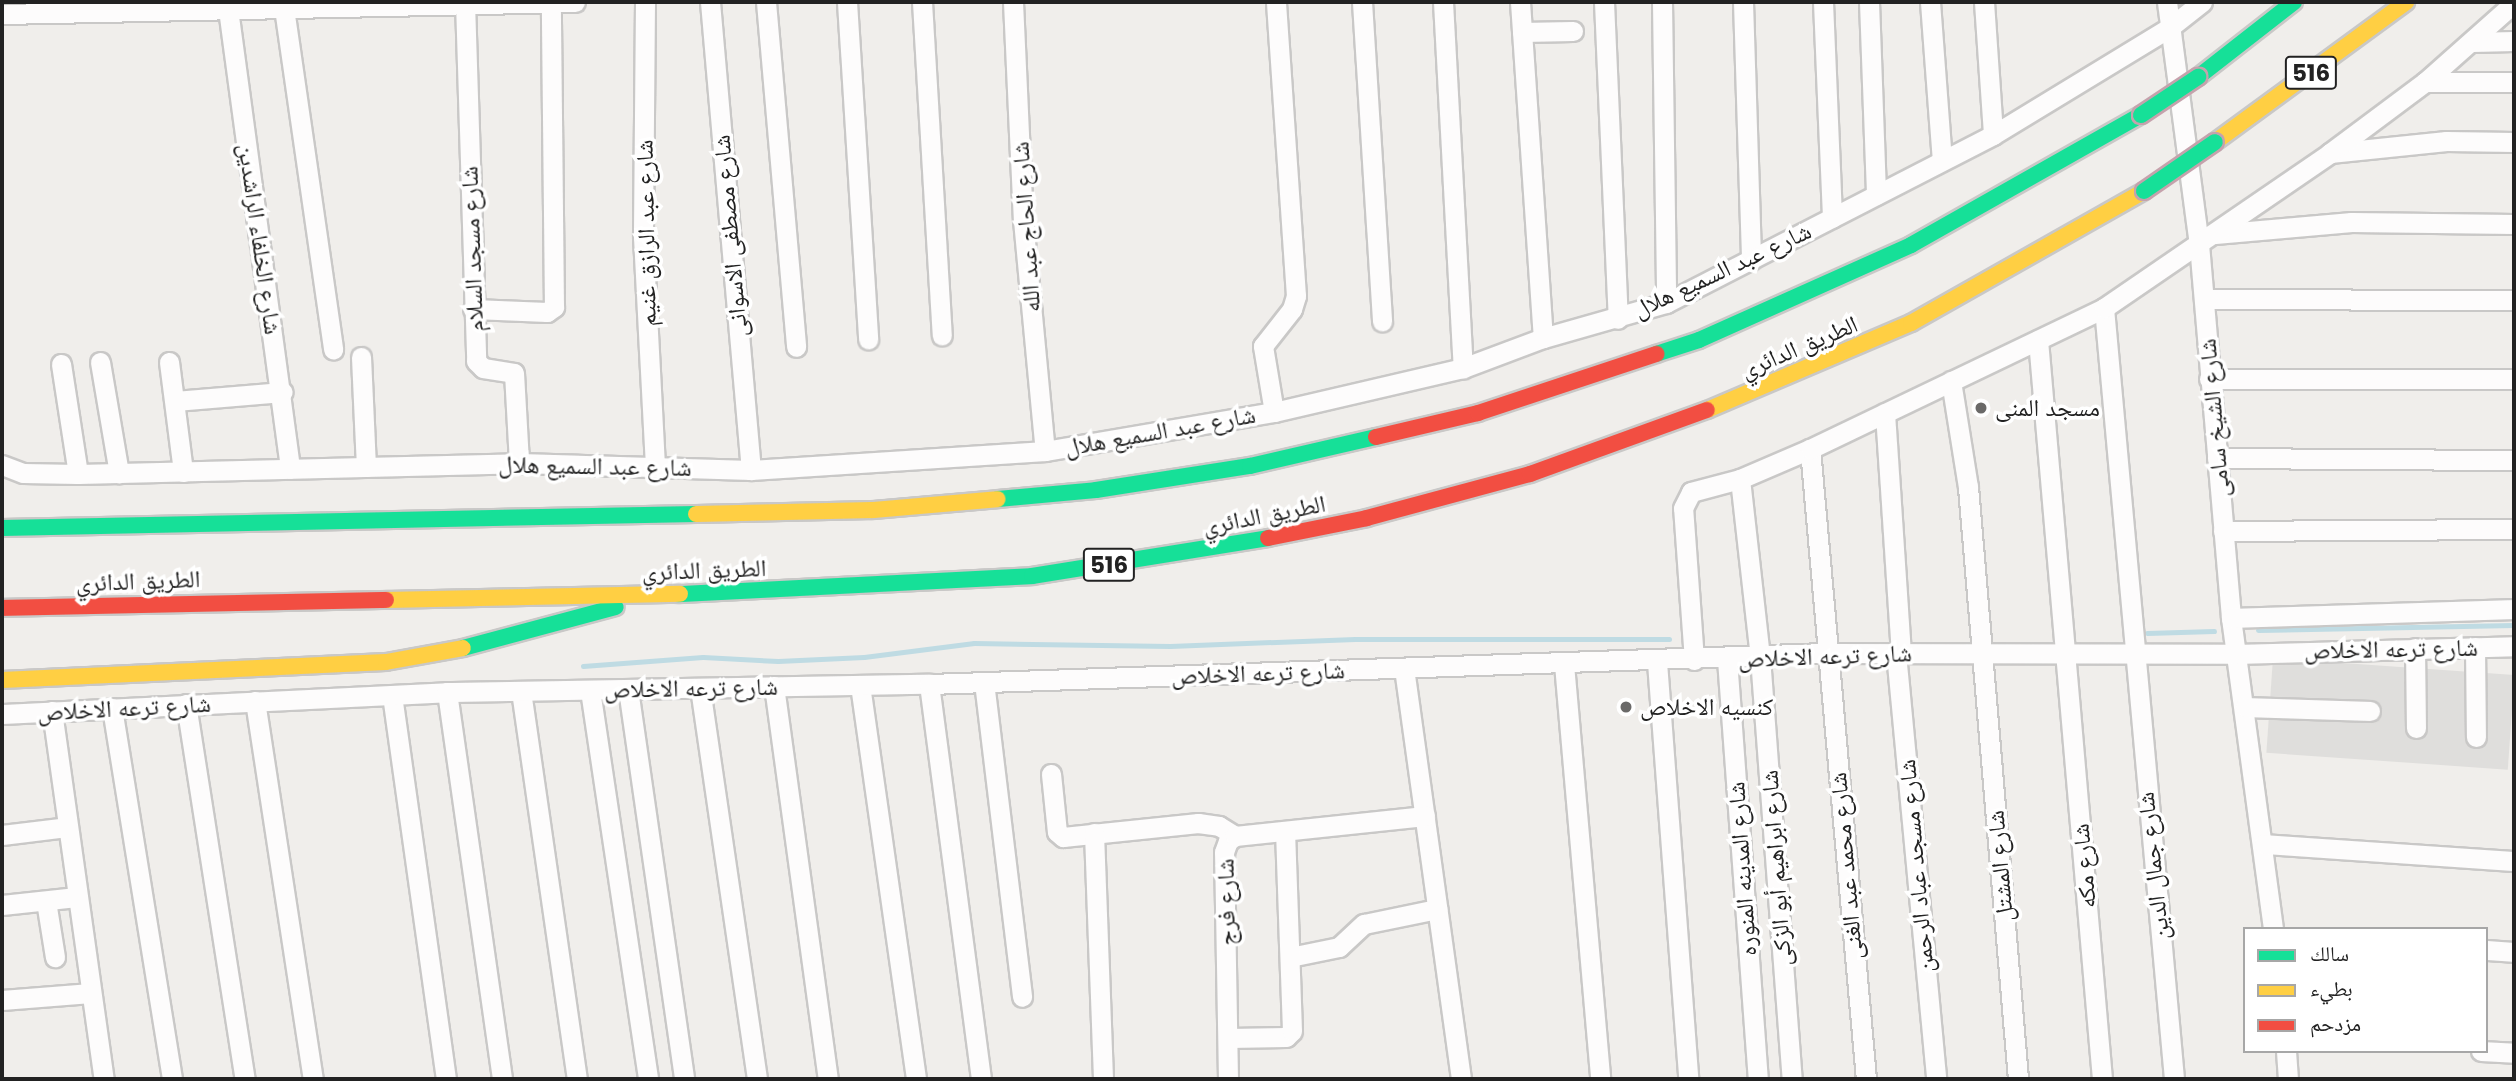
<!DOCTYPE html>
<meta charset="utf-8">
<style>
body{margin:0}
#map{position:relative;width:2516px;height:1081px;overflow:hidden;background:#f0eeeb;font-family:Poppins,"Noto Naskh Arabic",sans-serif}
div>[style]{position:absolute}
.residential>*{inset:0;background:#dfdedc;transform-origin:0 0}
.stream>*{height:5px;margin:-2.5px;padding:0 2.5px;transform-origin:2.5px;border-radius:2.5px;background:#bfdbe3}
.roads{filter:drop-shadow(2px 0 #c9c8c7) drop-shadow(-2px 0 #c9c8c7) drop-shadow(0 2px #c9c8c7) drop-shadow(0 -2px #c9c8c7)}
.street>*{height:19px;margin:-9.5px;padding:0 9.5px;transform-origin:9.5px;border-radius:9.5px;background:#fdfcfc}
.fast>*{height:16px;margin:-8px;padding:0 8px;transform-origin:8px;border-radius:8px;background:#16e098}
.slow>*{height:16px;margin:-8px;padding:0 8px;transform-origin:8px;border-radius:8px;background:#ffcf43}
.jam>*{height:16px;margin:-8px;padding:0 8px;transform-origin:8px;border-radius:8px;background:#f24e42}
.bridges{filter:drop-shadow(2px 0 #c5a2ac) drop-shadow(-2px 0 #c5a2ac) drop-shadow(0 2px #c5a2ac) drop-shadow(0 -2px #c5a2ac)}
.fast-bridge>*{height:16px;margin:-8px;padding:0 8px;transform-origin:8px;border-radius:8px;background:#16e098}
.dots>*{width:19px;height:19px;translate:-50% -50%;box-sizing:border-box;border:4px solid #fff;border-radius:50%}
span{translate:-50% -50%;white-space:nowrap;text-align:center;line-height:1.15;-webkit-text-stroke:7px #fff;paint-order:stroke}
.shield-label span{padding:2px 5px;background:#fff;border:2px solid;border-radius:5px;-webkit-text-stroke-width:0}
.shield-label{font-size:23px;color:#222;font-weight:700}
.street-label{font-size:24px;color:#222}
.poi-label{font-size:24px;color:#222}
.left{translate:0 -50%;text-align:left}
.frame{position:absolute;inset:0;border:4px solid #222;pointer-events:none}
.legend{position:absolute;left:2243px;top:927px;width:245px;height:126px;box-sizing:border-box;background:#fff;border:2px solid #a7a7a7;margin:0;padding:9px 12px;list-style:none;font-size:21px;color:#222}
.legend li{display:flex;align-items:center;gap:14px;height:35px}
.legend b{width:35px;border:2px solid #a7a7a7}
</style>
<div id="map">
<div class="residential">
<div style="left:2273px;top:658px;width:242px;height:95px;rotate:4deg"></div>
</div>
<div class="stream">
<div style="left:2258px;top:630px;width:256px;rotate:-1.1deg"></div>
<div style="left:2147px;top:633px;width:67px;rotate:-1.7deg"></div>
<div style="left:583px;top:666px;width:120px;rotate:-4.3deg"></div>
<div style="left:703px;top:657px;width:75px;rotate:3.1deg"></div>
<div style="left:778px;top:661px;width:86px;rotate:-2.7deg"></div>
<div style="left:864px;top:657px;width:111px;rotate:-7.3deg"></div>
<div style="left:974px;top:643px;width:196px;rotate:0.9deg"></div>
<div style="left:1170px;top:646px;width:185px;rotate:-2.2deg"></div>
<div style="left:1355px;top:639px;width:314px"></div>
</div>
<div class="roads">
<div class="street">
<div style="left:465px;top:2px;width:359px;rotate:88.2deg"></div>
<div style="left:476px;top:361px;width:10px;rotate:45deg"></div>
<div style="left:483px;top:368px;width:31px;rotate:9deg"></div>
<div style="left:514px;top:373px;width:90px;rotate:86.8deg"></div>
<div style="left:645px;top:2px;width:235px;rotate:90.5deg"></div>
<div style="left:643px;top:237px;width:228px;rotate:87deg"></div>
<div style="left:710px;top:2px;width:470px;rotate:85deg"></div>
<div style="left:766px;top:2px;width:346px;rotate:85deg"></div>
<div style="left:847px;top:2px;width:338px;rotate:86.4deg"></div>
<div style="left:922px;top:2px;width:334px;rotate:86.6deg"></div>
<div style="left:1013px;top:2px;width:218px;rotate:87.4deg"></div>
<div style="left:1023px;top:220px;width:232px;rotate:84.6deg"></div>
<div style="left:1362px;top:2px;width:320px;rotate:86.4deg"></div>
<div style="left:1443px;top:2px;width:367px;rotate:86.9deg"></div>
<div style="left:1520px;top:2px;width:337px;rotate:86.1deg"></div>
<div style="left:1604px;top:2px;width:317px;rotate:87.5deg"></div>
<div style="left:1662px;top:2px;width:301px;rotate:89.2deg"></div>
<div style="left:1743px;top:2px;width:258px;rotate:88.2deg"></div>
<div style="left:1823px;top:2px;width:216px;rotate:87.6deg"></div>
<div style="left:1869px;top:2px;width:193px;rotate:87.9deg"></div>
<div style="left:1930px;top:2px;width:159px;rotate:85.7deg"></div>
<div style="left:1984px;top:2px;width:133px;rotate:86.1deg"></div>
<div style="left:2167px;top:2px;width:244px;rotate:82.5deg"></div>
<div style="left:2199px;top:244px;width:375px;rotate:85.1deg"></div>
<div style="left:2231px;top:618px;width:314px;rotate:82.3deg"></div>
<div style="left:284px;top:8px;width:345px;rotate:81.8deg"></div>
<div style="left:228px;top:9px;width:464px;rotate:82.3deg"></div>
<div style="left:2px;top:14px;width:573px;rotate:-1.2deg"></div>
<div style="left:1522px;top:32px;width:51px;rotate:-1.1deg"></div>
<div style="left:2472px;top:42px;width:42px;rotate:-1.4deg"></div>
<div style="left:2425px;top:82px;width:89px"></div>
<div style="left:2330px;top:153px;width:117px;rotate:-5.9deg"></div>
<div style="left:2446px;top:141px;width:68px;rotate:0.8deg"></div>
<div style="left:2215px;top:234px;width:137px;rotate:-5deg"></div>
<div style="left:2351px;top:222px;width:163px;rotate:0.7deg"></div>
<div style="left:2204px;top:299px;width:310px;rotate:0.2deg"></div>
<div style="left:2104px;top:308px;width:774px;rotate:84.81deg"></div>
<div style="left:473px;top:309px;width:74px;rotate:2.3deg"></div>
<div style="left:547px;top:312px;width:9px;rotate:-36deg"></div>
<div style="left:554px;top:307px;width:305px;rotate:-90.6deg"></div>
<div style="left:2038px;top:340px;width:742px;rotate:85.05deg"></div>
<div style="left:361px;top:357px;width:110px;rotate:87.4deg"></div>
<div style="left:100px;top:362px;width:113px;rotate:80.3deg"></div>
<div style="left:169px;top:362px;width:111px;rotate:82.7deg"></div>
<div style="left:61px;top:364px;width:111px;rotate:81.2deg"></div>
<div style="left:2209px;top:379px;width:305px"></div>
<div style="left:1951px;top:381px;width:107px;rotate:80.9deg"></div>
<div style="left:1968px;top:487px;width:594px;rotate:85.17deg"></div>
<div style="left:175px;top:401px;width:108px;rotate:-4.8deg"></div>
<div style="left:1274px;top:412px;width:67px;rotate:-99.5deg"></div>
<div style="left:1263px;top:346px;width:47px;rotate:-51.9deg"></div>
<div style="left:1292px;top:309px;width:14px;rotate:-73deg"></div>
<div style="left:1296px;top:296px;width:295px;rotate:-93.9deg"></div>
<div style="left:1885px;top:413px;width:241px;rotate:86.2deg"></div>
<div style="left:1810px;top:449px;width:632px;rotate:84.92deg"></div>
<div style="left:2217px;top:458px;width:297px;rotate:0.4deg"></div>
<div style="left:2px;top:465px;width:22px;rotate:21deg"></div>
<div style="left:23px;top:473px;width:55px;rotate:1deg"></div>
<div style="left:78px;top:474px;width:441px;rotate:-1.4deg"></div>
<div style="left:519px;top:463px;width:232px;rotate:1.7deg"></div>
<div style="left:751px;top:470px;width:295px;rotate:-3.7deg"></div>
<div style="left:1045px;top:451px;width:232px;rotate:-9.7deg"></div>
<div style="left:1274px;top:412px;width:194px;rotate:-13.1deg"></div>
<div style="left:1463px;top:368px;width:85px;rotate:-20.6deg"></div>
<div style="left:1543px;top:338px;width:128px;rotate:-15.9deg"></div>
<div style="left:1666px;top:303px;width:368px;rotate:-27.2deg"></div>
<div style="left:1993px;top:135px;width:206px;rotate:-31.3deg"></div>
<div style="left:2169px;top:28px;width:42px;rotate:-38.2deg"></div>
<div style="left:1740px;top:479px;width:179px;rotate:83.6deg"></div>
<div style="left:1760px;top:657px;width:423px;rotate:85.7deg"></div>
<div style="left:2223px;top:531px;width:291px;rotate:-0.4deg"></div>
<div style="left:2231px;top:618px;width:283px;rotate:-1.8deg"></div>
<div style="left:2475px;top:647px;width:90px;rotate:89.4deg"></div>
<div style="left:2415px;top:648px;width:80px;rotate:89.3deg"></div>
<div style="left:1896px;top:653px;width:428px;rotate:84.6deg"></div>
<div style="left:1727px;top:659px;width:421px;rotate:85.8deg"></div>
<div style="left:1694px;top:660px;width:152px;rotate:-94.1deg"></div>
<div style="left:1683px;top:508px;width:18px;rotate:-63deg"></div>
<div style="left:1691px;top:492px;width:51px;rotate:-14.9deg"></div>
<div style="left:1740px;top:479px;width:76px;rotate:-23.2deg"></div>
<div style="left:1810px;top:449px;width:326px;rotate:-25.6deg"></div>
<div style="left:2104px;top:308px;width:274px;rotate:-34.4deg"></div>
<div style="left:2330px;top:153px;width:119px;rotate:-36.8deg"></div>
<div style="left:2425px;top:82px;width:119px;rotate:-41.6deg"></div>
<div style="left:1657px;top:662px;width:418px;rotate:85.7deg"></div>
<div style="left:1564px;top:664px;width:417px;rotate:85deg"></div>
<div style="left:1404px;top:668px;width:415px;rotate:82.1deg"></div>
<div style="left:984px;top:682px;width:317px;rotate:83.1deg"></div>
<div style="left:929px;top:684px;width:398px;rotate:82.5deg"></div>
<div style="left:860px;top:685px;width:398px;rotate:81.9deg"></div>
<div style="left:774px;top:686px;width:397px;rotate:82.2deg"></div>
<div style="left:700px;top:688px;width:395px;rotate:81.7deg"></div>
<div style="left:628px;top:689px;width:394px;rotate:81.8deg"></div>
<div style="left:590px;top:690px;width:393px;rotate:81.5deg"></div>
<div style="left:521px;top:691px;width:392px;rotate:81.8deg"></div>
<div style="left:447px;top:692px;width:391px;rotate:81.9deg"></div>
<div style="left:392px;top:695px;width:388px;rotate:82deg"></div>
<div style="left:255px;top:701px;width:382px;rotate:81.3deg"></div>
<div style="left:186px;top:704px;width:380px;rotate:81.1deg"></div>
<div style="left:2245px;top:707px;width:125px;rotate:1.8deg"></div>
<div style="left:112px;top:708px;width:376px;rotate:80.8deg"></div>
<div style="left:52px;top:711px;width:372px;rotate:82deg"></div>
<div style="left:2px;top:714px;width:446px;rotate:-2.8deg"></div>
<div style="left:447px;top:692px;width:482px;rotate:-1deg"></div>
<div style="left:929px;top:684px;width:899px;rotate:-1.98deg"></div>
<div style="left:1827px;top:653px;width:408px;rotate:0.1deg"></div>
<div style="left:2235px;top:654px;width:279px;rotate:-1.6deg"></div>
<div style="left:1051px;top:774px;width:58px;rotate:84.1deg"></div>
<div style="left:1057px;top:832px;width:8px;rotate:40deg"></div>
<div style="left:1063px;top:837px;width:136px;rotate:-5.9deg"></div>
<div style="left:1198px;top:823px;width:21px;rotate:8deg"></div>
<div style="left:1219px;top:826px;width:19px;rotate:32deg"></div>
<div style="left:1094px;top:833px;width:246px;rotate:87.9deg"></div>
<div style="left:2px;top:835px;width:65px;rotate:-7deg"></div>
<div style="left:2264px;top:844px;width:251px;rotate:3.9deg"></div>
<div style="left:46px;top:901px;width:57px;rotate:80.9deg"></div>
<div style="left:2px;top:905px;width:75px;rotate:-6.1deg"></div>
<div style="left:2486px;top:950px;width:28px;rotate:4deg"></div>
<div style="left:1290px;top:957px;width:50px;rotate:-11.5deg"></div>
<div style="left:1339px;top:947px;width:34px;rotate:-43deg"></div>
<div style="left:1364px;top:924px;width:75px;rotate:-11.6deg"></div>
<div style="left:2px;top:1000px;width:89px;rotate:-4.5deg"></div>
<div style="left:1229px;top:1038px;width:57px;rotate:-1deg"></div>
<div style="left:1286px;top:1037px;width:8px;rotate:-45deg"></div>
<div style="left:1292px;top:1031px;width:200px;rotate:-92deg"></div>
<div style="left:2286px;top:1051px;width:28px;rotate:86deg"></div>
<div style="left:2481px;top:1051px;width:33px;rotate:3deg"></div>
<div style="left:1228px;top:1079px;width:227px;rotate:-91deg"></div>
<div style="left:1224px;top:852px;width:12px;rotate:-70deg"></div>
<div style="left:1228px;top:841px;width:9px;rotate:-36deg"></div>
<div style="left:1235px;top:836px;width:191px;rotate:-6deg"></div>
</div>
<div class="fast">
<div style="left:2198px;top:77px;width:122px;rotate:-38deg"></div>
<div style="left:1656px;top:354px;width:45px;rotate:-18deg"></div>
<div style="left:1699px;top:340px;width:232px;rotate:-24.1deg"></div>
<div style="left:1911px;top:245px;width:264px;rotate:-29.5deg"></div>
<div style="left:998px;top:499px;width:98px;rotate:-5.2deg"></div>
<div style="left:1096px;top:490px;width:156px;rotate:-8.9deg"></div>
<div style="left:1250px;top:466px;width:129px;rotate:-13deg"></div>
<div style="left:2px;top:528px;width:694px;rotate:-1.16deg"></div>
<div style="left:680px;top:594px;width:352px;rotate:-2.9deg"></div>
<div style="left:1032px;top:576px;width:239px;rotate:-9.1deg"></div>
<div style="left:463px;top:648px;width:158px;rotate:-15deg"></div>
</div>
<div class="slow">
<div style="left:2215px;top:142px;width:237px;rotate:-36.2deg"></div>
<div style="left:1707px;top:410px;width:222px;rotate:-23.1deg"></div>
<div style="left:1911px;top:323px;width:268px;rotate:-29.5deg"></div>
<div style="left:696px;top:514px;width:177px;rotate:-1.3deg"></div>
<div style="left:873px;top:510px;width:125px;rotate:-5deg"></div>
<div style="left:386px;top:600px;width:294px;rotate:-1.2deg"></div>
<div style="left:2px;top:680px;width:384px;rotate:-2.7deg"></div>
<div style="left:386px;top:662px;width:78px;rotate:-10.3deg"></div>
</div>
<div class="jam">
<div style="left:1376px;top:437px;width:105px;rotate:-13.2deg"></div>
<div style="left:1478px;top:413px;width:188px;rotate:-18.3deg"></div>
<div style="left:1268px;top:538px;width:101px;rotate:-11.4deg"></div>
<div style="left:1367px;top:518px;width:169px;rotate:-15.1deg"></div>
<div style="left:1530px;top:474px;width:188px;rotate:-19.9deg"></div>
<div style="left:2px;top:608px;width:384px;rotate:-1.2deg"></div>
</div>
</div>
<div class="bridges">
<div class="fast-bridge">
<div style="left:2141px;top:115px;width:69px;rotate:-33.7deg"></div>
<div style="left:2144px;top:191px;width:86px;rotate:-34.6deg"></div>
</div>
</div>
<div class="dots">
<div style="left:1981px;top:408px;background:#6a6968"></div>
<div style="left:1626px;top:707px;background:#6a6968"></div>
</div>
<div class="shield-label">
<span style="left:2311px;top:73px">516</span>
<span style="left:1109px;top:565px">516</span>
</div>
<div class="street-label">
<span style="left:1026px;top:227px;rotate:-94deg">شارع الحاج عبد الله</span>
<span style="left:646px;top:233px;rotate:-91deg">شارع عبد الرازق غنيم</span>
<span style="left:730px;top:236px;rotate:-95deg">شارع مصطفى الاسوانى</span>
<span style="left:260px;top:239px;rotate:82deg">شارع الخلفاء الراشدين</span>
<span style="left:472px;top:249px;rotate:-92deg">شارع مسجد السلام</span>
<span style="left:1722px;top:270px;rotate:-25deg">شارع عبد السميع هلال</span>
<span style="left:1799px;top:347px;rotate:-23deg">الطريق الدائري</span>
<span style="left:2214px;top:418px;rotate:-95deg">شارع الشيخ سامى</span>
<span style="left:1160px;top:431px;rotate:-10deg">شارع عبد السميع هلال</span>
<span style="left:595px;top:466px;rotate:1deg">شارع عبد السميع هلال</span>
<span style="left:1264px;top:515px;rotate:-11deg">الطريق الدائري</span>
<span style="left:704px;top:570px;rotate:-2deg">الطريق الدائري</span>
<span style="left:138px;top:581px;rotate:-2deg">الطريق الدائري</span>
<span style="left:2391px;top:649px;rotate:-1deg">شارع ترعه الاخلاص</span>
<span style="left:1825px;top:656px;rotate:-2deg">شارع ترعه الاخلاص</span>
<span style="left:1258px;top:673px;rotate:-2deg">شارع ترعه الاخلاص</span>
<span style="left:691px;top:688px;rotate:-1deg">شارع ترعه الاخلاص</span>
<span style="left:124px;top:708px;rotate:-3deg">شارع ترعه الاخلاص</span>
<span style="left:1846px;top:866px;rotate:-95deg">شارع محمد عبد الغنى</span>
<span style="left:1916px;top:866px;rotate:-95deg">شارع مسجد عباد الرحمن</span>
<span style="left:2000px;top:866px;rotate:-95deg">شارع المشتل</span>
<span style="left:2084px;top:866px;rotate:-95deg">شارع مكه</span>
<span style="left:2153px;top:866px;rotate:-96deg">شارع جمال الدين</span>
<span style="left:1776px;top:868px;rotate:-94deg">شارع ابراهيم أبو الزكى</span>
<span style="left:1742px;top:869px;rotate:-94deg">شارع المدينه المنوره</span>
<span style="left:1226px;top:902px;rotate:-91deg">شارع فرج</span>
</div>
<div class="poi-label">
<span class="left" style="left:1995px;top:408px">مسجد المنى</span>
<span class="left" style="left:1640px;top:707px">كنسيه الاخلاص</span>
</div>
<div class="frame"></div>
<ul class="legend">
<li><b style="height:9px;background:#16e098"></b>سالك</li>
<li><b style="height:9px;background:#ffcf43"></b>بطيء</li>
<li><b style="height:9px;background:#f24e42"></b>مزدحم</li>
</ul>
</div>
